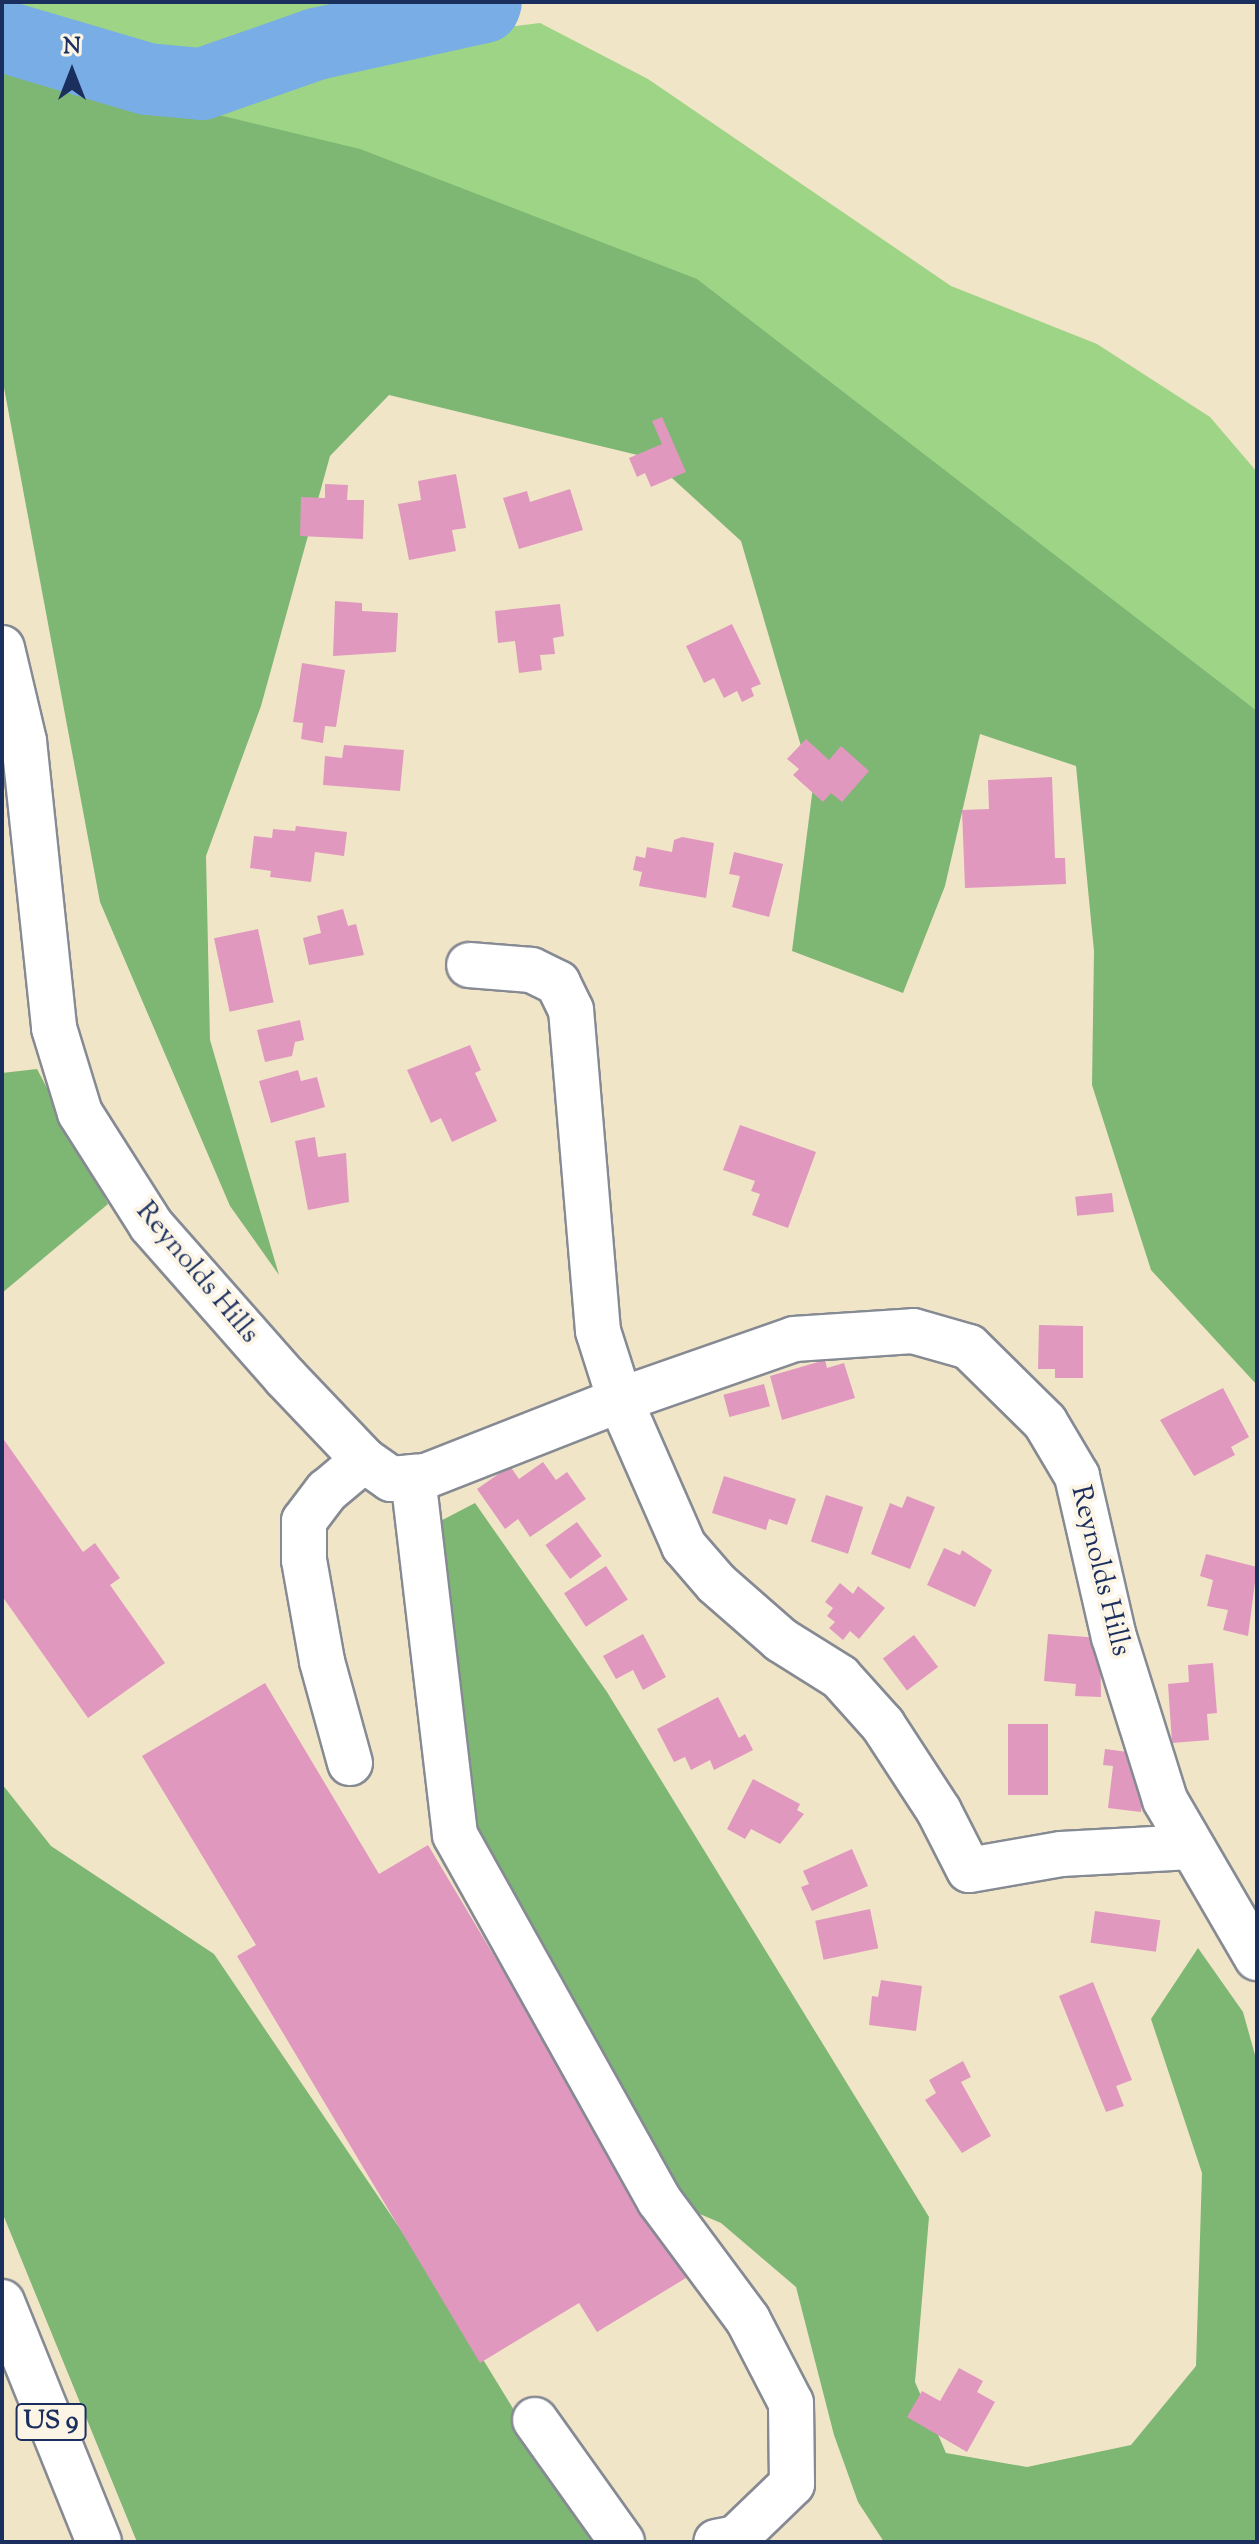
<!DOCTYPE html>
<style>
body{margin:0}
#map{position:relative;width:1259px;height:2544px;overflow:hidden;background:#f1e5c8;font-family:"Sorts Mill Goudy",serif}
div>[style]{position:absolute}
.green>*{inset:0;background:#9dd486}
.forest>*{inset:0;background:#7eb673}
.river>*{height:72px;margin:-36px;padding:0 36px;transform-origin:36px;border-radius:36px;background:#79ade6}
.building>*{inset:0;background:#e098bf;transform-origin:0 0}
.roads{filter:drop-shadow(2px 0 #868a93) drop-shadow(-2px 0 #868a93) drop-shadow(0 2px #868a93) drop-shadow(0 -2px #868a93)}
.minor>*{height:44px;margin:-22px;padding:0 22px;transform-origin:22px;border-radius:22px;background:#fff}
.highway>*{height:44px;margin:-22px;padding:0 22px;transform-origin:22px;border-radius:22px;background:#fff}
span{translate:-50% -50%;white-space:nowrap;text-align:center;line-height:1.15;-webkit-text-stroke:8px #fcf5e5;paint-order:stroke}
.shield-label span{padding:2px 6px;background:#fcf5e5;border:2px solid;border-radius:6px;-webkit-text-stroke-width:0}
.shield-label{font-size:26px;color:#1b2f5e;font-weight:700}
.street-label{font-size:28px;color:#1b2f5e}
.frame{position:absolute;inset:0;border:4px solid #1b2f5e;pointer-events:none}
.north{position:absolute;left:32px;top:32px;width:80px;height:80px;-webkit-text-stroke:6px #fcf5e5;paint-order:stroke;rotate:0deg;font-size:22px;font-weight:700;line-height:32px;text-align:center;color:#1b2f5e}
.north::after{content:'';display:block;margin:auto;width:28px;height:36px;background:#1b2f5e;clip-path:polygon(50% 0,100% 100%,50% 72%,0 100%)}
</style>
<div id="map">
<div class="green">
<div style="clip-path:polygon(2px 2px,453px 2px,261px 46px,135px 55px,15px 30px,2px 22px)"></div>
<div style="clip-path:polygon(540px 23px,648px 79px,951px 286px,1097px 344px,1210px 417px,1257px 472px,1257px 711px,1192px 664px,199px 111px,337px 48px)"></div>
</div>
<div class="forest">
<div style="clip-path:polygon(2px 63px,360px 149px,697px 279px,1257px 711px,1257px 1385px,1151px 1270px,1092px 1085px,1094px 951px,1076px 766px,980px 734px,945px 886px,903px 993px,792px 951px,813px 787px,741px 541px,650px 458px,389px 395px,330px 456px,261px 706px,206px 856px,210px 1040px,279px 1275px,230px 1206px,100px 902px,2px 377px)"></div>
<div style="clip-path:polygon(37px 1069px,108px 1204px,2px 1293px,2px 1073px)"></div>
<div style="clip-path:polygon(475px 1503px,607px 1692px,929px 2217px,915px 2382px,946px 2453px,1027px 2467px,1131px 2445px,1196px 2366px,1202px 2173px,1151px 2019px,1198px 1948px,1243px 2012px,1257px 2062px,1257px 2542px,884px 2542px,858px 2502px,834px 2435px,796px 2287px,721px 2223px,674px 2203px,442px 1771px,406px 1539px)"></div>
<div style="clip-path:polygon(2px 1784px,51px 1846px,214px 1954px,430px 2273px,595px 2542px,137px 2542px,2px 2212px)"></div>
</div>
<div class="river">
<div style="left:2px;top:36px;width:151px;rotate:16.5deg"></div>
<div style="left:147px;top:79px;width:55px;rotate:5.2deg"></div>
<div style="left:202px;top:84px;width:121px;rotate:-19.3deg"></div>
<div style="left:316px;top:44px;width:172px;rotate:-12.4deg"></div>
<div style="left:484px;top:7px;width:5px;rotate:-68deg"></div>
</div>
<div class="building">
<div style="clip-path:polygon(662px 417px,686px 472px,651px 487px,645px 473px,637px 477px,629px 458px,662px 444px,652px 421px)"></div>
<div style="clip-path:polygon(456px 474px,466px 528px,452px 530px,456px 551px,409px 560px,398px 504px,421px 500px,418px 481px)"></div>
<div style="clip-path:polygon(325px 484px,348px 485px,347px 500px,364px 500px,363px 539px,300px 536px,301px 497px,325px 498px)"></div>
<div style="clip-path:polygon(570px 489px,583px 530px,519px 549px,503px 498px,527px 491px,530px 502px)"></div>
<div style="clip-path:polygon(335px 601px,362px 603px,362px 611px,398px 613px,396px 652px,333px 656px)"></div>
<div style="clip-path:polygon(560px 604px,564px 636px,553px 638px,555px 654px,540px 655px,542px 670px,519px 673px,515px 641px,498px 643px,495px 611px)"></div>
<div style="clip-path:polygon(732px 624px,761px 684px,751px 688px,754px 696px,742px 702px,737px 691px,724px 698px,714px 678px,704px 683px,686px 646px)"></div>
<div style="clip-path:polygon(302px 663px,345px 670px,336px 727px,325px 726px,323px 743px,301px 739px,303px 723px,293px 722px)"></div>
<div style="clip-path:polygon(806px 739px,829px 760px,841px 746px,869px 771px,842px 802px,831px 793px,823px 802px,793px 775px,799px 769px,787px 759px)"></div>
<div style="clip-path:polygon(344px 745px,404px 750px,400px 791px,323px 785px,325px 756px,342px 758px)"></div>
<div style="clip-path:polygon(1052px 777px,1055px 858px,1065px 858px,1066px 884px,965px 888px,962px 810px,989px 809px,988px 780px)"></div>
<div style="clip-path:polygon(296px 826px,347px 832px,344px 856px,315px 852px,311px 882px,270px 877px,271px 871px,250px 868px,254px 836px,272px 838px,273px 829px,295px 831px)"></div>
<div style="clip-path:polygon(682px 837px,714px 843px,706px 898px,639px 886px,642px 872px,633px 870px,636px 856px,645px 858px,647px 847px,672px 852px,674px 840px)"></div>
<div style="clip-path:polygon(734px 852px,783px 864px,769px 917px,732px 907px,740px 876px,729px 874px)"></div>
<div style="clip-path:polygon(343px 909px,348px 926px,356px 924px,364px 955px,309px 965px,303px 938px,321px 933px,317px 916px)"></div>
<div style="left:258px;top:929px;width:75px;height:45px;rotate:78deg"></div>
<div style="clip-path:polygon(300px 1020px,304px 1040px,295px 1042px,292px 1056px,265px 1062px,257px 1030px)"></div>
<div style="clip-path:polygon(470px 1045px,481px 1070px,475px 1073px,497px 1121px,452px 1142px,441px 1118px,431px 1123px,407px 1070px)"></div>
<div style="clip-path:polygon(298px 1070px,301px 1081px,317px 1077px,325px 1107px,271px 1123px,259px 1081px)"></div>
<div style="clip-path:polygon(740px 1125px,816px 1152px,788px 1228px,752px 1215px,760px 1194px,751px 1191px,755px 1181px,723px 1170px)"></div>
<div style="clip-path:polygon(315px 1137px,318px 1157px,346px 1153px,349px 1202px,308px 1210px,295px 1141px)"></div>
<div style="left:1112px;top:1193px;width:19px;height:37px;rotate:84deg"></div>
<div style="clip-path:polygon(1039px 1325px,1083px 1326px,1083px 1378px,1055px 1378px,1055px 1369px,1038px 1369px)"></div>
<div style="clip-path:polygon(825px 1360px,827px 1368px,844px 1363px,855px 1398px,782px 1420px,770px 1376px)"></div>
<div style="left:764px;top:1384px;width:23px;height:42px;rotate:75deg"></div>
<div style="clip-path:polygon(1223px 1388px,1249px 1437px,1231px 1447px,1235px 1455px,1194px 1476px,1160px 1420px)"></div>
<div style="clip-path:polygon(2px 1437px,83px 1552px,95px 1543px,120px 1578px,110px 1585px,165px 1663px,88px 1718px,2px 1596px)"></div>
<div style="clip-path:polygon(543px 1462px,556px 1480px,567px 1472px,586px 1499px,530px 1537px,518px 1519px,505px 1529px,477px 1489px,510px 1466px,519px 1479px)"></div>
<div style="clip-path:polygon(724px 1476px,796px 1499px,787px 1525px,769px 1519px,766px 1530px,712px 1513px)"></div>
<div style="left:826px;top:1495px;width:39px;height:49px;rotate:18deg"></div>
<div style="clip-path:polygon(907px 1496px,935px 1507px,910px 1569px,871px 1554px,890px 1503px,902px 1508px)"></div>
<div style="left:577px;top:1522px;width:42px;height:39px;rotate:54deg"></div>
<div style="clip-path:polygon(944px 1548px,960px 1555px,962px 1550px,992px 1570px,975px 1607px,927px 1585px)"></div>
<div style="clip-path:polygon(1206px 1554px,1257px 1567px,1248px 1636px,1223px 1630px,1228px 1610px,1207px 1606px,1213px 1580px,1200px 1576px)"></div>
<div style="left:606px;top:1566px;width:40px;height:50px;rotate:57deg"></div>
<div style="clip-path:polygon(840px 1583px,853px 1594px,858px 1586px,885px 1608px,859px 1639px,850px 1631px,843px 1640px,829px 1628px,835px 1622px,827px 1616px,833px 1608px,825px 1602px)"></div>
<div style="clip-path:polygon(643px 1634px,666px 1677px,643px 1690px,633px 1670px,616px 1679px,603px 1656px)"></div>
<div style="clip-path:polygon(1048px 1634px,1100px 1638px,1101px 1697px,1075px 1696px,1076px 1684px,1044px 1681px)"></div>
<div style="left:914px;top:1635px;width:40px;height:39px;rotate:53deg"></div>
<div style="clip-path:polygon(1213px 1663px,1217px 1713px,1207px 1714px,1209px 1740px,1172px 1743px,1168px 1684px,1189px 1682px,1188px 1665px)"></div>
<div style="clip-path:polygon(265px 1683px,379px 1874px,428px 1845px,686px 2278px,597px 2332px,579px 2303px,480px 2363px,237px 1956px,256px 1945px,142px 1756px)"></div>
<div style="clip-path:polygon(718px 1697px,739px 1738px,745px 1734px,753px 1750px,714px 1770px,710px 1760px,691px 1770px,685px 1757px,674px 1762px,657px 1729px)"></div>
<div style="left:1008px;top:1724px;width:40px;height:71px"></div>
<div style="clip-path:polygon(1105px 1749px,1135px 1753px,1146px 1768px,1141px 1812px,1108px 1808px,1113px 1766px,1103px 1765px)"></div>
<div style="clip-path:polygon(753px 1779px,800px 1804px,797px 1810px,804px 1814px,780px 1844px,751px 1829px,745px 1839px,727px 1829px)"></div>
<div style="clip-path:polygon(852px 1849px,868px 1886px,812px 1911px,801px 1887px,809px 1884px,803px 1871px)"></div>
<div style="left:870px;top:1909px;width:40px;height:56px;rotate:78deg"></div>
<div style="left:1095px;top:1911px;width:66px;height:32px;rotate:8deg"></div>
<div style="clip-path:polygon(881px 1980px,922px 1986px,916px 2031px,869px 2025px,872px 1996px,878px 1997px)"></div>
<div style="clip-path:polygon(1093px 1982px,1132px 2080px,1116px 2086px,1124px 2106px,1106px 2112px,1059px 1996px)"></div>
<div style="clip-path:polygon(963px 2061px,971px 2077px,961px 2082px,991px 2136px,962px 2153px,925px 2100px,936px 2093px,929px 2080px)"></div>
<div style="clip-path:polygon(959px 2368px,983px 2381px,977px 2392px,995px 2402px,967px 2452px,907px 2417px,922px 2391px,940px 2401px)"></div>
</div>
<div class="roads">
<div class="minor">
<div style="left:2px;top:648px;width:96px;rotate:76.7deg"></div>
<div style="left:24px;top:741px;width:289px;rotate:84deg"></div>
<div style="left:54px;top:1028px;width:89px;rotate:73deg"></div>
<div style="left:80px;top:1113px;width:133px;rotate:57.6deg"></div>
<div style="left:151px;top:1225px;width:203px;rotate:48.6deg"></div>
<div style="left:285px;top:1377px;width:115px;rotate:46.4deg"></div>
<div style="left:364px;top:1460px;width:33px;rotate:35deg"></div>
<div style="left:391px;top:1479px;width:35px;rotate:-5deg"></div>
<div style="left:426px;top:1476px;width:208px;rotate:-21.4deg"></div>
<div style="left:620px;top:1400px;width:72px;rotate:-107.7deg"></div>
<div style="left:598px;top:1331px;width:322px;rotate:-94.8deg"></div>
<div style="left:571px;top:1010px;width:30px;rotate:-116deg"></div>
<div style="left:558px;top:983px;width:30px;rotate:-154deg"></div>
<div style="left:531px;top:970px;width:62px;rotate:-175.4deg"></div>
<div style="left:413px;top:1477px;width:360px;rotate:83.3deg"></div>
<div style="left:455px;top:1835px;width:418px;rotate:60.8deg"></div>
<div style="left:659px;top:2200px;width:149px;rotate:53.4deg"></div>
<div style="left:748px;top:2320px;width:93px;rotate:62.6deg"></div>
<div style="left:791px;top:2403px;width:81px;rotate:89.3deg"></div>
<div style="left:792px;top:2484px;width:78px;rotate:136deg"></div>
<div style="left:736px;top:2538px;width:20px;rotate:169deg"></div>
<div style="left:350px;top:1763px;width:106px;rotate:-105.4deg"></div>
<div style="left:322px;top:1661px;width:103px;rotate:-100.1deg"></div>
<div style="left:304px;top:1560px;width:39px;rotate:-90deg"></div>
<div style="left:304px;top:1521px;width:38px;rotate:-53deg"></div>
<div style="left:327px;top:1491px;width:48px;rotate:-40deg"></div>
<div style="left:1191px;top:1847px;width:130px;rotate:176.9deg"></div>
<div style="left:1061px;top:1854px;width:93px;rotate:170.1deg"></div>
<div style="left:969px;top:1870px;width:66px;rotate:-117deg"></div>
<div style="left:939px;top:1811px;width:103px;rotate:-123.1deg"></div>
<div style="left:883px;top:1725px;width:64px;rotate:-131.9deg"></div>
<div style="left:840px;top:1677px;width:70px;rotate:-147.9deg"></div>
<div style="left:781px;top:1640px;width:86px;rotate:-138.8deg"></div>
<div style="left:716px;top:1583px;width:49px;rotate:-130.9deg"></div>
<div style="left:684px;top:1546px;width:159px;rotate:-113.7deg"></div>
<div style="left:620px;top:1400px;width:184px;rotate:-19.3deg"></div>
<div style="left:794px;top:1339px;width:119px;rotate:-3.8deg"></div>
<div style="left:913px;top:1331px;width:58px;rotate:15.9deg"></div>
<div style="left:969px;top:1347px;width:107px;rotate:44.6deg"></div>
<div style="left:1045px;top:1422px;width:63px;rotate:59.3deg"></div>
<div style="left:1077px;top:1476px;width:165px;rotate:77.1deg"></div>
<div style="left:1114px;top:1637px;width:171px;rotate:72.6deg"></div>
<div style="left:1165px;top:1800px;width:183px;rotate:59.8deg"></div>
<div style="left:535px;top:2420px;width:150px;rotate:54.5deg"></div>
</div>
<div class="highway">
<div style="left:2px;top:2302px;width:259px;rotate:68deg"></div>
</div>
</div>
<div class="shield-label">
<span style="left:51px;top:2422px">US 9</span>
</div>
<div class="street-label">
<span style="left:197px;top:1273px;rotate:50deg">Reynolds Hills</span>
<span style="left:1100px;top:1571px;rotate:76deg">Reynolds Hills</span>
</div>
<div class="frame"></div>
<div class="north">N</div>
</div>
